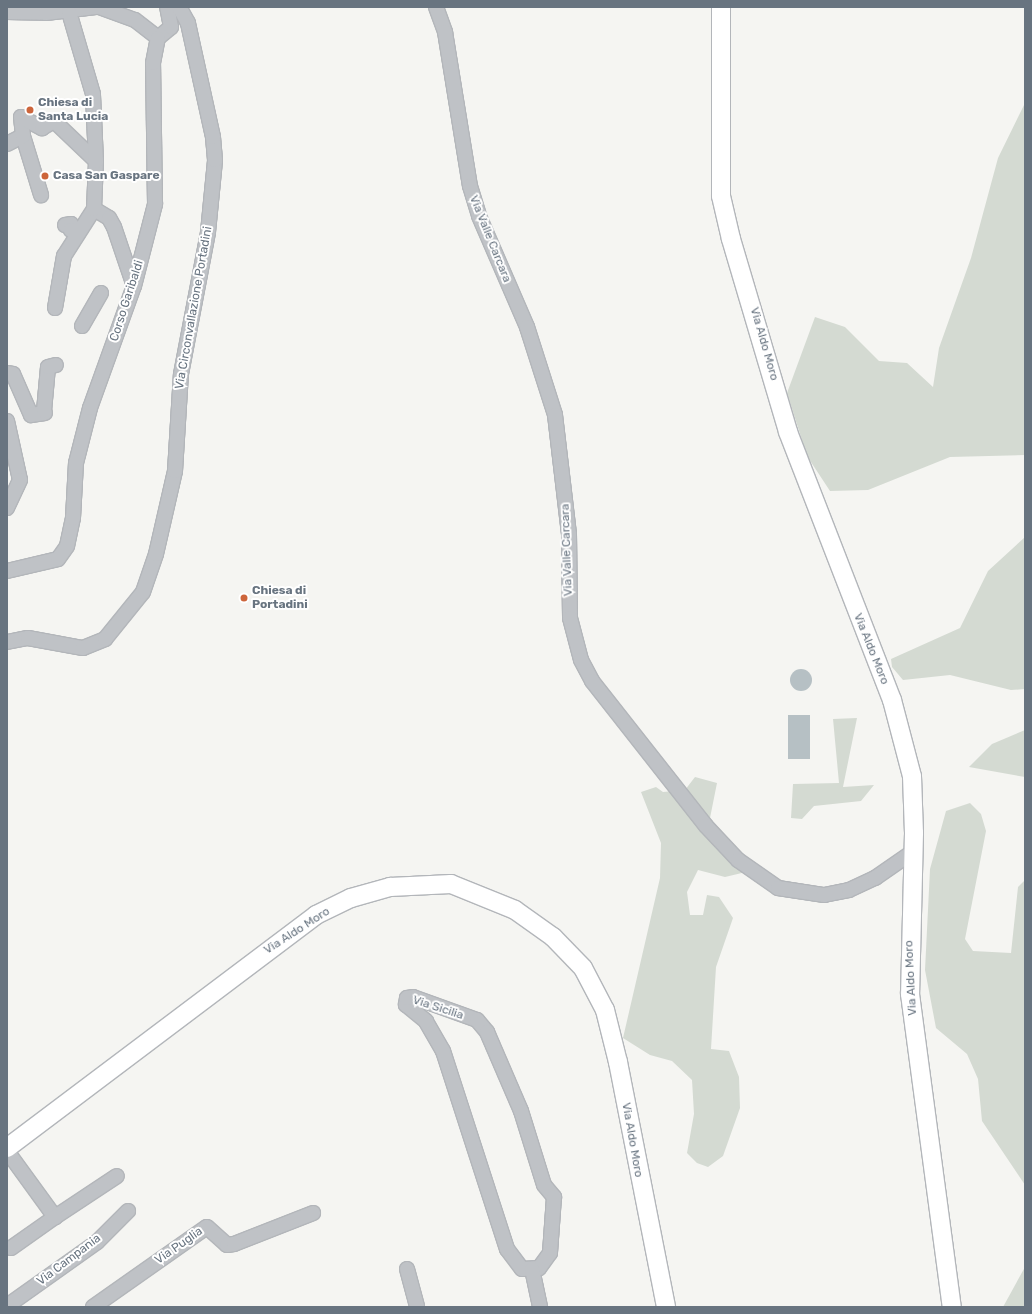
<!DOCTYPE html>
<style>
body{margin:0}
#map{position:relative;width:1032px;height:1314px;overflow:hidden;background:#f5f5f2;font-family:Rubik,sans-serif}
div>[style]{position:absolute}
.green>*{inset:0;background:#d4dad2}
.water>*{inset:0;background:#b6c0c4;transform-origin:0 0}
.round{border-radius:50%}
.roads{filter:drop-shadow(1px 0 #b3b6ba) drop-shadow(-1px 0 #b3b6ba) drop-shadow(0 1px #b3b6ba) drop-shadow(0 -1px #b3b6ba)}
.minor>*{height:14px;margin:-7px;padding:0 7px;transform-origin:7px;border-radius:7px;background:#bfc2c6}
.major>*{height:18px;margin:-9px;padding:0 9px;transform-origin:9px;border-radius:9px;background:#fff}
.dots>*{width:11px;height:11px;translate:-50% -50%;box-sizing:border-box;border:2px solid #fff;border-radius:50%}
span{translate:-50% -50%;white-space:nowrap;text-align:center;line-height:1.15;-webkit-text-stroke:4px #fff;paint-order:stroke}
.poi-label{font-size:12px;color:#687480;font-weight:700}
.left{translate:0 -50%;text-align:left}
.street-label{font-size:12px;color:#687480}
.frame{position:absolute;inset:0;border:8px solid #687480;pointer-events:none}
</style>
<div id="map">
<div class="green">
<div style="clip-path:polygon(1025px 103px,1025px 455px,950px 457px,868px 490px,830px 491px,807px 456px,787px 393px,815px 317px,845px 327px,879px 361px,907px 363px,933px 387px,939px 348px,971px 258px,998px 158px)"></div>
<div style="clip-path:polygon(1025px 537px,1025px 689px,1011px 690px,950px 675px,903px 680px,892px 667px,891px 659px,960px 628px,988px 571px)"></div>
<div style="clip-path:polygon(857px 718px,843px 787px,874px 785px,861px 801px,814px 806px,802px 819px,791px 818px,793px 784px,839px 783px,833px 719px)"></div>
<div style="clip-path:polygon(1025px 730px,1025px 777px,969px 767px,992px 744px)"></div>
<div style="clip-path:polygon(695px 777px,717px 783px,710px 818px,747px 859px,746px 872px,725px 877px,698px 870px,687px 892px,690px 915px,703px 915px,707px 895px,719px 897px,733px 918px,716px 967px,711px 1049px,729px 1051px,739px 1077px,740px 1108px,723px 1156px,708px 1167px,697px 1163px,687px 1153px,694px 1114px,692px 1080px,672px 1061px,650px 1055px,623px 1038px,660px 878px,661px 843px,641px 792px,656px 787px,663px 792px,685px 790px)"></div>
<div style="clip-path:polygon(970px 803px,981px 814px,986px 831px,965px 939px,973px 951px,1011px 953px,1018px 887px,1025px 880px,1025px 1185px,982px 1121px,978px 1079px,967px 1054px,936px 1028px,925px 970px,930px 869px,946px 811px)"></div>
<div style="clip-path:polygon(1025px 1266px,1025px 1307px,1003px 1307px,1025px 1267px)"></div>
</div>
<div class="water">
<div class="round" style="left:790px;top:669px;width:22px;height:22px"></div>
<div style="left:788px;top:715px;width:22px;height:44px"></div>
</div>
<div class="roads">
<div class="minor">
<div style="left:99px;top:7px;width:38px;rotate:20deg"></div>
<div style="left:135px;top:20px;width:29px;rotate:38deg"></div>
<div style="left:436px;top:7px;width:27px;rotate:70deg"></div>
<div style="left:445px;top:32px;width:156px;rotate:80.8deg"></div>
<div style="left:470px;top:186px;width:31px;rotate:73deg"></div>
<div style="left:479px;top:216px;width:121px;rotate:66.6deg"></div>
<div style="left:527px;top:327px;width:92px;rotate:72.3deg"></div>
<div style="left:555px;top:415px;width:120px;rotate:83.3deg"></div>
<div style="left:569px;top:534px;width:84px;rotate:89.3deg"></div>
<div style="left:570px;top:618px;width:43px;rotate:75.3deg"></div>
<div style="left:581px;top:660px;width:24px;rotate:62deg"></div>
<div style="left:592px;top:681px;width:184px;rotate:51.8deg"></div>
<div style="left:706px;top:826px;width:47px;rotate:46.7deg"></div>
<div style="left:738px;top:860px;width:49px;rotate:35deg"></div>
<div style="left:778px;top:888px;width:47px;rotate:8.7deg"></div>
<div style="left:824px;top:895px;width:25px;rotate:-11deg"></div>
<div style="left:849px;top:890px;width:29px;rotate:-25deg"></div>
<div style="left:875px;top:878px;width:47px;rotate:-34.7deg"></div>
<div style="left:7px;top:12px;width:39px;rotate:1deg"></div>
<div style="left:46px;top:13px;width:50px;rotate:-6.8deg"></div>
<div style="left:158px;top:38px;width:17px;rotate:-40deg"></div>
<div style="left:171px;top:27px;width:20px;rotate:-101deg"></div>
<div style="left:23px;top:136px;width:62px;rotate:73deg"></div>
<div style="left:7px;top:144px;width:18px;rotate:-27deg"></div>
<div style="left:23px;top:136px;width:19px;rotate:-96deg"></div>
<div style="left:21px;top:117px;width:24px;rotate:28deg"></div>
<div style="left:42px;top:128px;width:14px;rotate:-30deg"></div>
<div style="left:54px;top:121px;width:58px;rotate:43.6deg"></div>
<div style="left:94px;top:209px;width:17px;rotate:31deg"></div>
<div style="left:109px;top:218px;width:10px;rotate:61deg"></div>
<div style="left:114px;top:227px;width:62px;rotate:71.3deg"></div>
<div style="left:65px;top:225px;width:6px;rotate:-9deg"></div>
<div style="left:71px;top:224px;width:6px;rotate:90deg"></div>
<div style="left:71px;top:230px;width:8px;rotate:7deg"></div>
<div style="left:55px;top:308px;width:53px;rotate:-80.2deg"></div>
<div style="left:64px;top:256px;width:56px;rotate:-57.4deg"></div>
<div style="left:94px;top:209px;width:48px;rotate:-87.6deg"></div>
<div style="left:96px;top:161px;width:67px;rotate:-92.6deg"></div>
<div style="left:93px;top:94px;width:85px;rotate:-106.3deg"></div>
<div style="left:82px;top:326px;width:38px;rotate:-60deg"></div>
<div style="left:7px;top:373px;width:6px;rotate:9deg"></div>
<div style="left:13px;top:374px;width:45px;rotate:66.3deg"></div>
<div style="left:31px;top:415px;width:14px;rotate:-8deg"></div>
<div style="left:44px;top:411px;width:44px;rotate:-84.8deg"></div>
<div style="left:48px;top:367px;width:8px;rotate:-14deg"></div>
<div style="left:7px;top:421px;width:60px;rotate:77.6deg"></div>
<div style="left:20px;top:480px;width:31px;rotate:115deg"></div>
<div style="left:7px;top:571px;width:52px;rotate:-13.2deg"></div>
<div style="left:58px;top:559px;width:16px;rotate:-55deg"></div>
<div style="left:67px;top:546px;width:29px;rotate:-78deg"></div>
<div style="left:73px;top:518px;width:55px;rotate:-86.9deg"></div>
<div style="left:76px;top:463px;width:57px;rotate:-75.7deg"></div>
<div style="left:90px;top:408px;width:130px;rotate:-70.2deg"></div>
<div style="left:134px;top:286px;width:85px;rotate:-75.6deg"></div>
<div style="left:155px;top:204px;width:141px;rotate:-90.8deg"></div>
<div style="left:153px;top:63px;width:25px;rotate:-79deg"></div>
<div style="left:7px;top:642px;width:21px;rotate:-11deg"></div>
<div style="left:28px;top:638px;width:56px;rotate:10.3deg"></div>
<div style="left:83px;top:648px;width:24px;rotate:-22deg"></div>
<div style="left:105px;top:639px;width:60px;rotate:-51deg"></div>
<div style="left:143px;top:592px;width:40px;rotate:-71.1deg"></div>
<div style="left:156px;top:554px;width:85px;rotate:-77.1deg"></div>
<div style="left:175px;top:471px;width:97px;rotate:-86.5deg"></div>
<div style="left:181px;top:374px;width:145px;rotate:-79.2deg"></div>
<div style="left:208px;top:232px;width:72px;rotate:-84.4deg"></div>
<div style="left:215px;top:160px;width:23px;rotate:-95deg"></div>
<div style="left:213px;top:137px;width:117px;rotate:-102.4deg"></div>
<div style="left:188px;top:23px;width:18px;rotate:-119deg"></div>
<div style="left:413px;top:997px;width:68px;rotate:19.8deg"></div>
<div style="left:477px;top:1020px;width:16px;rotate:50deg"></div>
<div style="left:487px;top:1032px;width:86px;rotate:66.7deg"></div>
<div style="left:521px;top:1111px;width:77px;rotate:72.7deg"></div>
<div style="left:544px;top:1185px;width:16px;rotate:50deg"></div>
<div style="left:554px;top:1197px;width:56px;rotate:94.1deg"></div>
<div style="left:550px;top:1253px;width:19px;rotate:126deg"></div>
<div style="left:539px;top:1268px;width:17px;rotate:177deg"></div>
<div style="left:522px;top:1269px;width:25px;rotate:-127deg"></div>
<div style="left:507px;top:1249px;width:208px;rotate:-107.9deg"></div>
<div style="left:443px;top:1051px;width:34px;rotate:-120deg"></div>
<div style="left:426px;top:1021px;width:26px;rotate:-141deg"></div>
<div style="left:406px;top:1005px;width:7px;rotate:-82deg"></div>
<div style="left:407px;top:998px;width:6px;rotate:-9deg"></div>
<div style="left:7px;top:1151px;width:82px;rotate:54deg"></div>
<div style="left:55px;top:1217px;width:74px;rotate:-33.5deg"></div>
<div style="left:11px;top:1248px;width:54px;rotate:-35.2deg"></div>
<div style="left:407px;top:1269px;width:39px;rotate:75deg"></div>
<div style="left:532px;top:1269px;width:39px;rotate:78deg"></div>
<div style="left:7px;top:1306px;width:110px;rotate:-35.4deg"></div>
<div style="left:97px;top:1242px;width:44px;rotate:-45deg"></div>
<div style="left:93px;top:1307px;width:139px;rotate:-35.1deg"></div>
<div style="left:207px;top:1227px;width:27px;rotate:42deg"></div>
<div style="left:227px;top:1245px;width:7px;rotate:-8deg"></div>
<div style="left:234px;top:1244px;width:85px;rotate:-21.4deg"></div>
</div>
<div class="major">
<div style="left:721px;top:7px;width:189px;rotate:90deg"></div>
<div style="left:721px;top:196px;width:44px;rotate:76.9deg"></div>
<div style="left:731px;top:239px;width:201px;rotate:73.5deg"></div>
<div style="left:788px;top:432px;width:287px;rotate:68.8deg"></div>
<div style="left:892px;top:700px;width:79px;rotate:75.3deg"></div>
<div style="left:912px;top:776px;width:57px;rotate:88deg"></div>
<div style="left:914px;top:833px;width:161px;rotate:91.4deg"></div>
<div style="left:910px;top:994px;width:316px;rotate:82.4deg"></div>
<div style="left:7px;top:1148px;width:387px;rotate:-37deg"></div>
<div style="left:316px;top:915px;width:39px;rotate:-26deg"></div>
<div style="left:351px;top:898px;width:41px;rotate:-15.8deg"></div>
<div style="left:390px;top:887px;width:61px;rotate:-2.8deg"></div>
<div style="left:451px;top:884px;width:69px;rotate:22.1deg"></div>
<div style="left:515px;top:910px;width:47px;rotate:35.4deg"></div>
<div style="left:553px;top:937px;width:43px;rotate:45.9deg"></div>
<div style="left:583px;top:968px;width:47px;rotate:62.4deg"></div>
<div style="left:605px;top:1010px;width:54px;rotate:76deg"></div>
<div style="left:618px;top:1062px;width:250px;rotate:78.9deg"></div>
</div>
</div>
<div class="dots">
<div style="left:30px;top:110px;background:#cd653b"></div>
<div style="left:45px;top:176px;background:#cd653b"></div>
<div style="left:244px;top:598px;background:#cd653b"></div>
</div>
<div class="poi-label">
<span class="left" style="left:38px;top:110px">Chiesa di<br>Santa Lucia</span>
<span class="left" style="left:53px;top:176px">Casa San Gaspare</span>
<span class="left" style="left:252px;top:598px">Chiesa di<br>Portadini</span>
</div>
<div class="street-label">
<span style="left:490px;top:239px;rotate:68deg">Via Valle Carcara</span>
<span style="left:127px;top:301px;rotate:-72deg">Corso Garibaldi</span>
<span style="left:194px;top:308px;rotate:-80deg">Via Circonvallazione Portadini</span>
<span style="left:764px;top:344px;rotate:74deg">Via Aldo Moro</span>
<span style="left:567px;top:550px;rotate:-92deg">Via Valle Carcara</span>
<span style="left:871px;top:649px;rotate:68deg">Via Aldo Moro</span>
<span style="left:297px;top:931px;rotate:-33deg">Via Aldo Moro</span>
<span style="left:911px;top:978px;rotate:-93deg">Via Aldo Moro</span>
<span style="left:438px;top:1008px;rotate:18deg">Via Sicilia</span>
<span style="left:632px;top:1140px;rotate:80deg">Via Aldo Moro</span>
<span style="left:179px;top:1246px;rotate:-35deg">Via Puglia</span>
<span style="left:69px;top:1260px;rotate:-37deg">Via Campania</span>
</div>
<div class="frame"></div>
</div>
